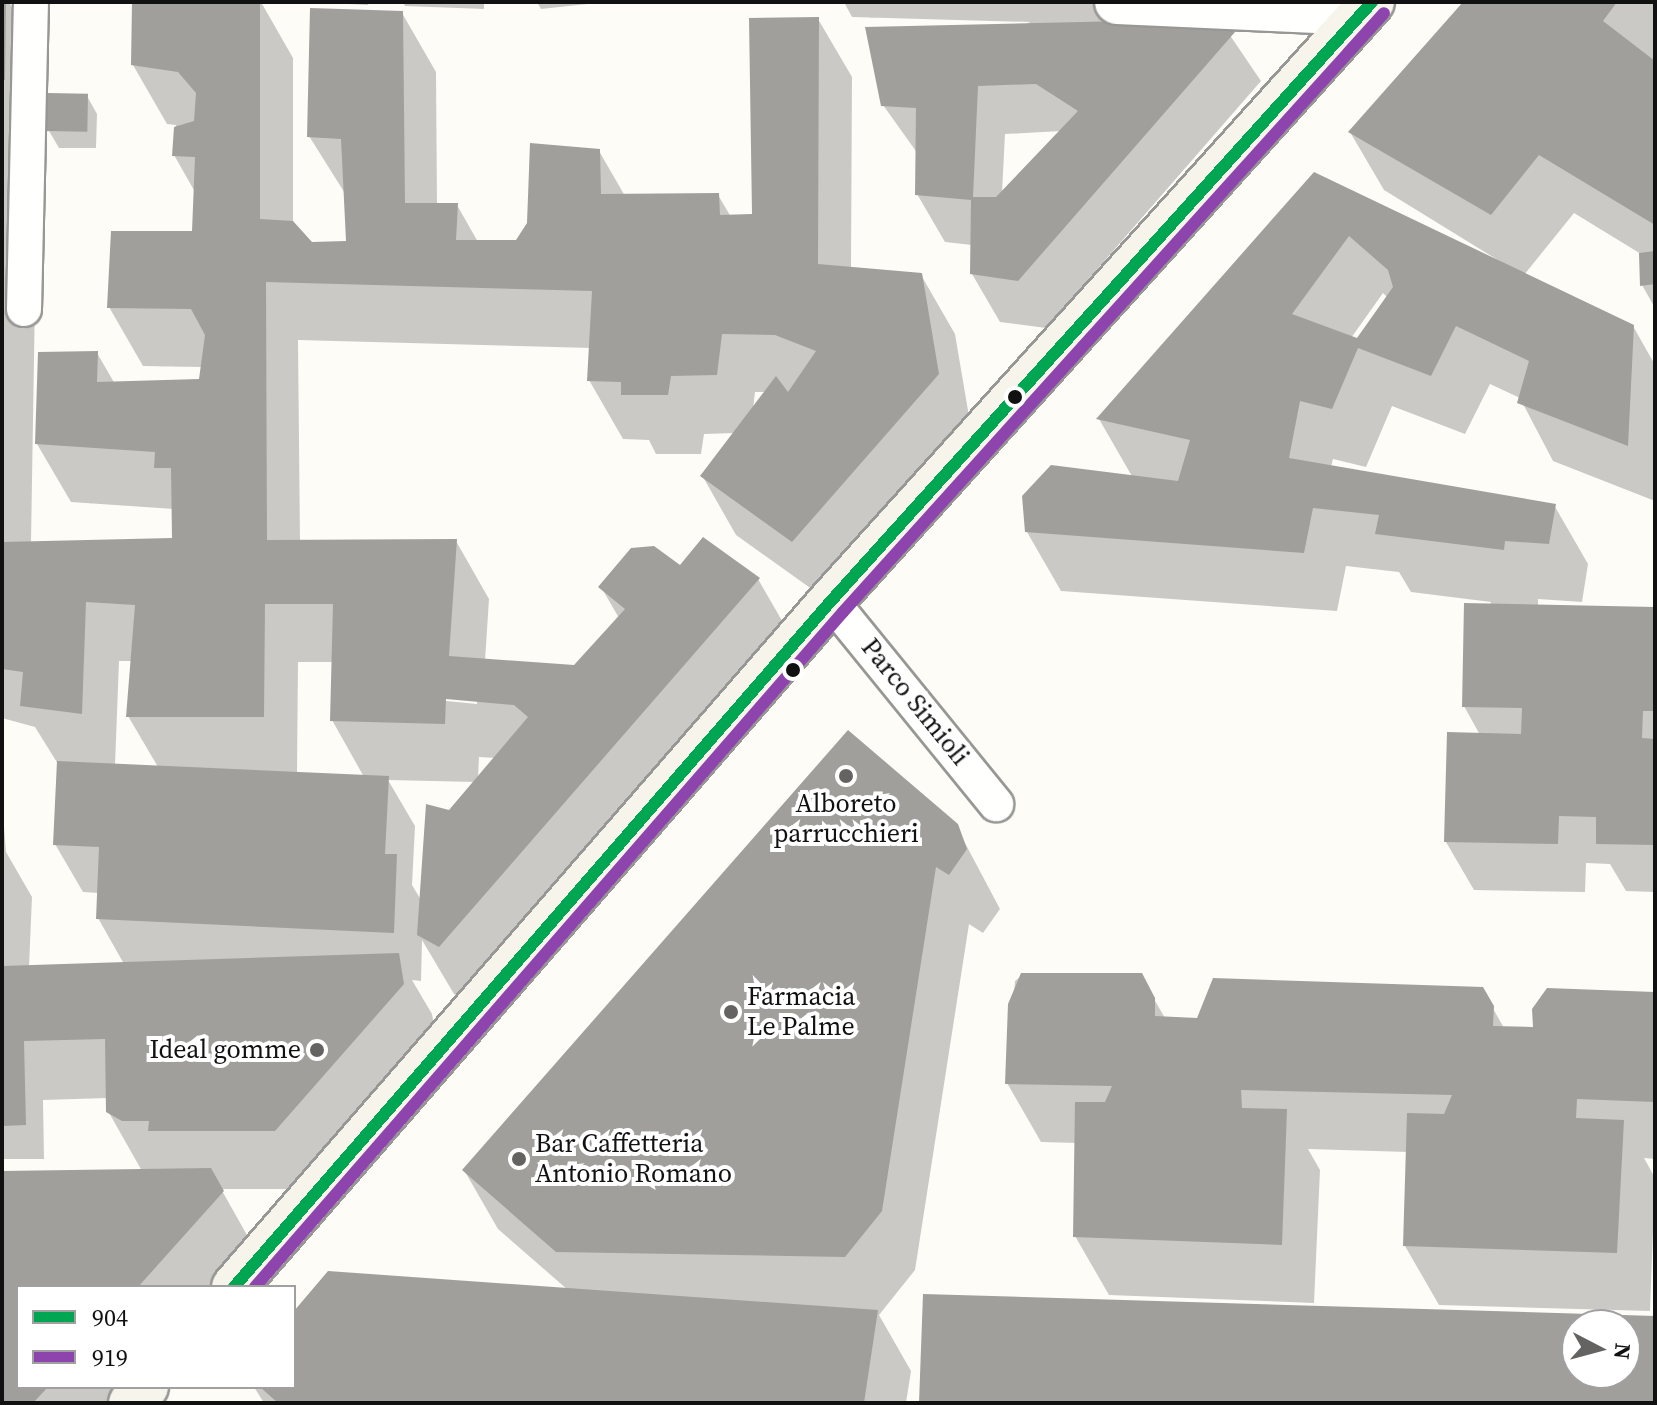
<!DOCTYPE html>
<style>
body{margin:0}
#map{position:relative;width:1657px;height:1405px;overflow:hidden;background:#fdfcf7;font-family:"Source Serif 4",serif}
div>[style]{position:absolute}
.shadow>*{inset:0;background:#0003}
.building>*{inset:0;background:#a19f9c;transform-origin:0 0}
.roads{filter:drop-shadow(2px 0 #979795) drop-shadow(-2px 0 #979795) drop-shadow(0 2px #979795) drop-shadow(0 -2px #979795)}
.lane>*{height:34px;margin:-17px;padding:0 17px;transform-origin:17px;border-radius:17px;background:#fffffe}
.street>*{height:44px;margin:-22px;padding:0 22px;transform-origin:22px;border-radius:22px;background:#fffffe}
.secondary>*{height:44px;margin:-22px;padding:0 22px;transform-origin:22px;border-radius:22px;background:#f6f4eb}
.bus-1>*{height:12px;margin:-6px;padding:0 6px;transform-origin:6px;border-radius:6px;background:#00a651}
.bus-2>*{height:12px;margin:-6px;padding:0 6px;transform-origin:6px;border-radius:6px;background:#8e44ad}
.dots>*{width:22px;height:22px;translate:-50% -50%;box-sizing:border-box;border:4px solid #fff;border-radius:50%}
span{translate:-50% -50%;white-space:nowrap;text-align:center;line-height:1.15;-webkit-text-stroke:8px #fff;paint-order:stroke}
.street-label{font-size:26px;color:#111}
.poi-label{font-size:26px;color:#111}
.left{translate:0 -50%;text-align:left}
.right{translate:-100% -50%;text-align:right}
.frame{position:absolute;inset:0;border:4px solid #111;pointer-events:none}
.legend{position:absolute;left:16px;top:1285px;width:280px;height:104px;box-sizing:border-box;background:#fff;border:2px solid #a0a0a0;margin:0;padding:10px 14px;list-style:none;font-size:24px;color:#111}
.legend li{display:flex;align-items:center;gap:16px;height:40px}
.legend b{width:40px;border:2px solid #a0a0a0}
.north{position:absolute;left:1561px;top:1309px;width:80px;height:80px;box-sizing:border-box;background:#fff;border:2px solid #a0a0a0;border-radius:50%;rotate:96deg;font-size:22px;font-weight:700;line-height:32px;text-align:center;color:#111}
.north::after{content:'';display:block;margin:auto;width:28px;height:36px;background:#646362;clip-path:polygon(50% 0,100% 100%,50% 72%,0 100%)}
</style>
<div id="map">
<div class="shadow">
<div style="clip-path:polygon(evenodd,2px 2px,9px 2px,39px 53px,31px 543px,175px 540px,174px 509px,71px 502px,37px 444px,97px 353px,115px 384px,201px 381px,203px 367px,143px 366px,109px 307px,193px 233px,195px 192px,174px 155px,176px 125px,167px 124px,133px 65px,134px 2px,261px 2px,293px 58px,293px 224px,311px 244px,348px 243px,346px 195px,309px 136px,402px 13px,436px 72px,437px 205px,457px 205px,478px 242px,517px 242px,599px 151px,625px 196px,718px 195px,731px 217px,754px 216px,818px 19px,852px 77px,851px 269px,921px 275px,955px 334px,972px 434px,827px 600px,736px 535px,703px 477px,735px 433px,704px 434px,701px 454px,656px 454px,649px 440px,623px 439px,589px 380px,591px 348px,298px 340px,300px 541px,456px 541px,489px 599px,485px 661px,575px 668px,619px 618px,601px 587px,680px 568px,758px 579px,792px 638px,473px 1005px,454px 994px,422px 940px,421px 981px,412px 980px,432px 1014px,437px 1043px,309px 1189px,221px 1189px,256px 1251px,224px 1287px,18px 1287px,18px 1387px,134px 1387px,120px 1403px,2px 1403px,2px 1173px,142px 1171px,108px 1111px,108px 1098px,43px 1100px,44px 1159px,2px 1159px,2px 800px,6px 852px,32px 897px,29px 967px,124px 964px,98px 918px,99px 893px,83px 892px,55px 844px,58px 764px,35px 727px,2px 718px,2px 2px,755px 392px,766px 392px,753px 409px,755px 392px,2px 2px,119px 661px,132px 661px,128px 716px,158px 767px,115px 765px,119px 661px,2px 2px,298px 662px,333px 662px,332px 720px,364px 777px,297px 774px,298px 662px,2px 2px,437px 696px,477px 700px,477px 704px,436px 700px,437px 696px,2px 2px,479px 757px,496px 758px,478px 779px,479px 757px,2px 2px,388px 780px,476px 782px,450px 813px,421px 900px,412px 885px,415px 826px,388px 780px)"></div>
<div style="clip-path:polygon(309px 2px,368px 2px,368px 5px)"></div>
<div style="clip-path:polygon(403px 2px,484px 2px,484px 9px,405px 6px)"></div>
<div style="clip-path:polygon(537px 2px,606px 2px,541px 9px)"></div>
<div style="clip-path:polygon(evenodd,844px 2px,1364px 2px,1225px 28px,1261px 81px,1046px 328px,1000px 322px,972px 274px,972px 245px,945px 242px,917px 194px,918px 154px,883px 105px,1030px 22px,852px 17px,844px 2px,1061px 131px,1002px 193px,1005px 134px,1061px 131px)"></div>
<div style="clip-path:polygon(evenodd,1466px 2px,1655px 2px,1655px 308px,1642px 285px,1641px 254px,1574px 213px,1524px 275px,1633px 326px,1655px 365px,1655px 501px,1553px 461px,1520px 398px,1490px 384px,1465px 434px,1392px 406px,1366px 467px,1333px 459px,1331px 467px,1554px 505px,1588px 564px,1582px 602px,1538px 599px,1538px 606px,1655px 609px,1655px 892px,1626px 891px,1610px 864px,1586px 863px,1585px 892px,1474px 890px,1446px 842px,1480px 735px,1464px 706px,1491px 602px,1411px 592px,1399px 572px,1346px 566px,1337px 611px,1061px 591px,1027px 532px,1133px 478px,1099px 419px,1314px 175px,1514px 270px,1384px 190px,1350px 132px,1466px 2px,1383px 293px,1388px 298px,1358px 341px,1351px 338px,1383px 293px)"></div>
<div style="clip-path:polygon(87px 96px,97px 114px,96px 148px,59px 148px,49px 131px)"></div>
<div style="clip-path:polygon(956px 826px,1000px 909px,983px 933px,969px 924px,915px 1270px,879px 1315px,911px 1371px,906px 1403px,264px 1403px,254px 1387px,294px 1387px,294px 1315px,568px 1290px,498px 1229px,464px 1170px)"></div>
<div style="clip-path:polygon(1022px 975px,1140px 975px,1165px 1018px,1199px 1020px,1482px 989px,1504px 1028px,1535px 1029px,1655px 994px,1655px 1159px,1644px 1158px,1655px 1178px,1650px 1311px,1439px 1305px,1405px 1246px,1408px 1152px,1308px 1149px,1320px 1170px,1314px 1303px,1109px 1295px,1075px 1236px,1077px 1143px,1041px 1142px,1007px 1083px,1015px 981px)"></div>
</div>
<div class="building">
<div style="clip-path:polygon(2px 2px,6px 2px,5px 80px,2px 80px)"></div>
<div style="clip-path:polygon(132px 2px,260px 2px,260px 219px,293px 221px,312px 242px,346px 241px,341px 139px,307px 137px,310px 8px,403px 11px,405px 203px,458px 203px,456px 240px,516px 240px,527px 223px,530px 143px,600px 149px,601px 194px,719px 193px,720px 215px,752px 214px,749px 18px,819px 17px,818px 264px,922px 273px,939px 374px,792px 542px,700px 476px,776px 376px,788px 392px,816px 351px,775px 335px,722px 334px,717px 375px,671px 376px,668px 395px,621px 395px,621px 382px,587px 381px,592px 291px,266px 282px,267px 540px,457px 539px,449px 656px,574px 665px,625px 609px,598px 587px,631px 548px,654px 546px,680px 565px,703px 537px,760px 578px,439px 947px,417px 935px,426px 804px,449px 810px,528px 717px,514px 705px,446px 699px,445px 724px,330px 721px,333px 604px,265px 604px,264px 717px,126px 717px,135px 605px,86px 602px,82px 714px,20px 706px,23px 672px,2px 669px,2px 542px,172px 538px,171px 468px,154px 468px,155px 452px,35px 444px,38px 352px,98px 351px,97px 382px,199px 379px,205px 335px,191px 309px,107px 308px,111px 231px,192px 231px,195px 157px,172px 156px,174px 127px,194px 121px,196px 93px,178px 72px,131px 65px)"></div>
<div style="clip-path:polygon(1463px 2px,1617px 2px,1603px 21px,1655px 61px,1655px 225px,1539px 155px,1491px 215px,1348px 132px)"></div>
<div style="clip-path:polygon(evenodd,1216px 19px,1235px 32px,1018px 281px,970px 274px,971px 200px,915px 195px,916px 108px,881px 106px,865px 27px,1216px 19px,1036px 84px,1078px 111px,996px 197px,973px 197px,978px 86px,1036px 84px)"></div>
<div style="left:47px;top:93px;width:41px;height:38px;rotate:1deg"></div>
<div style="clip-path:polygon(evenodd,1314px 172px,1634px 325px,1628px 446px,1517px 403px,1529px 361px,1456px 326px,1431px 376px,1358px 348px,1332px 409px,1300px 401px,1289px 458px,1556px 504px,1549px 544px,1505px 541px,1504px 550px,1375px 534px,1379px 515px,1313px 508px,1304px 553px,1025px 532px,1022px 496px,1051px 465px,1178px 481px,1190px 440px,1096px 419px,1314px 172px,1349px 236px,1388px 270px,1393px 287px,1357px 338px,1292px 314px,1349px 236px)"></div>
<div style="clip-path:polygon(1655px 251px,1655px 284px,1640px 286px,1639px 253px)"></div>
<div style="clip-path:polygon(1464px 603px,1655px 607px,1655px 711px,1643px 711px,1642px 738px,1655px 739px,1655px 845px,1596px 844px,1596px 817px,1559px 816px,1558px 844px,1444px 842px,1447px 732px,1521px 734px,1522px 708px,1462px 707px)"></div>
<div style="clip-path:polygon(848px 730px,958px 824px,967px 849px,949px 875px,936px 867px,882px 1211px,845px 1257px,556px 1252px,462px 1170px)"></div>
<div style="clip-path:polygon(57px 761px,389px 776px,385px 854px,397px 854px,394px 933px,96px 919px,99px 847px,53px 845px)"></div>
<div style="clip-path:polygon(399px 953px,404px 984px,275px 1131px,148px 1131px,149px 1121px,122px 1121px,106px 1112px,105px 1039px,24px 1041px,26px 1125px,2px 1126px,2px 966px)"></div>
<div style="clip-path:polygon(1021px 973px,1142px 973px,1155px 998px,1155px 1016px,1197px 1018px,1213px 978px,1483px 987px,1494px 1006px,1493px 1026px,1533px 1027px,1532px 1009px,1547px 988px,1655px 992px,1655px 1102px,1577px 1099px,1576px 1118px,1624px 1120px,1617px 1253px,1403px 1246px,1407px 1113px,1444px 1114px,1452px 1095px,1241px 1090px,1242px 1108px,1287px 1109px,1282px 1245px,1073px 1237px,1075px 1102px,1105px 1102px,1112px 1086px,1005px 1084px,1008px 1004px)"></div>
<div style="clip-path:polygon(211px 1168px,224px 1191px,138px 1287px,18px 1287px,18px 1387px,48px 1387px,33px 1403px,2px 1403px,2px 1171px)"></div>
<div style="clip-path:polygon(328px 1271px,878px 1310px,864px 1403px,278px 1403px,260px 1387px,294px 1387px,294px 1311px)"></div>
<div style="clip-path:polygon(evenodd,923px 1294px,1655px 1316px,1655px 1403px,919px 1403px,923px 1294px,1577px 1325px,1625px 1325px,1625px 1373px,1577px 1373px,1577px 1325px)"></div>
</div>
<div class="roads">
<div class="lane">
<div style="left:24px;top:309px;width:307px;rotate:-88.7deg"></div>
<div style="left:831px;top:601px;width:262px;rotate:50.9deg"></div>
</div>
<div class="street">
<div style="left:1117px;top:2px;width:244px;rotate:2.6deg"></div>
</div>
<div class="secondary">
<div style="left:234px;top:1287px;width:909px;rotate:-48.97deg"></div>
<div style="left:831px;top:601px;width:807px;rotate:-47.91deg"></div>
<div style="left:131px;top:1403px;width:22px;rotate:-47deg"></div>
</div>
</div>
<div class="bus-1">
<div style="left:234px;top:1287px;width:909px;rotate:-48.97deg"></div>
<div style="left:831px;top:601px;width:807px;rotate:-47.91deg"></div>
</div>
<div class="bus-2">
<div style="left:255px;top:1287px;width:895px;rotate:-48.94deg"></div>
<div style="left:843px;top:612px;width:807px;rotate:-47.91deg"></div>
</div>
<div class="dots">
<div style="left:1015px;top:397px;background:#111"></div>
<div style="left:793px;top:670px;background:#111"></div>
<div style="left:846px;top:776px;background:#646362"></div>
<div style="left:731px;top:1012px;background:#646362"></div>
<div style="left:317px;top:1050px;background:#646362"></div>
<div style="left:519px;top:1159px;background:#646362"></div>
</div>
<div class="street-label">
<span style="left:915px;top:702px;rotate:51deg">Parco Simioli</span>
</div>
<div class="poi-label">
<span style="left:846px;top:819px">Alboreto<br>parrucchieri</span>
<span class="left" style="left:747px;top:1012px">Farmacia<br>Le Palme</span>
<span class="right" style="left:301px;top:1050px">Ideal gomme</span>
<span class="left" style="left:535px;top:1159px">Bar Caffetteria<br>Antonio Romano</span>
</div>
<div class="frame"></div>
<ul class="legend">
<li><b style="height:10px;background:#00a651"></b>904</li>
<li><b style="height:10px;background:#8e44ad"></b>919</li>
</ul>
<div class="north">N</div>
</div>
